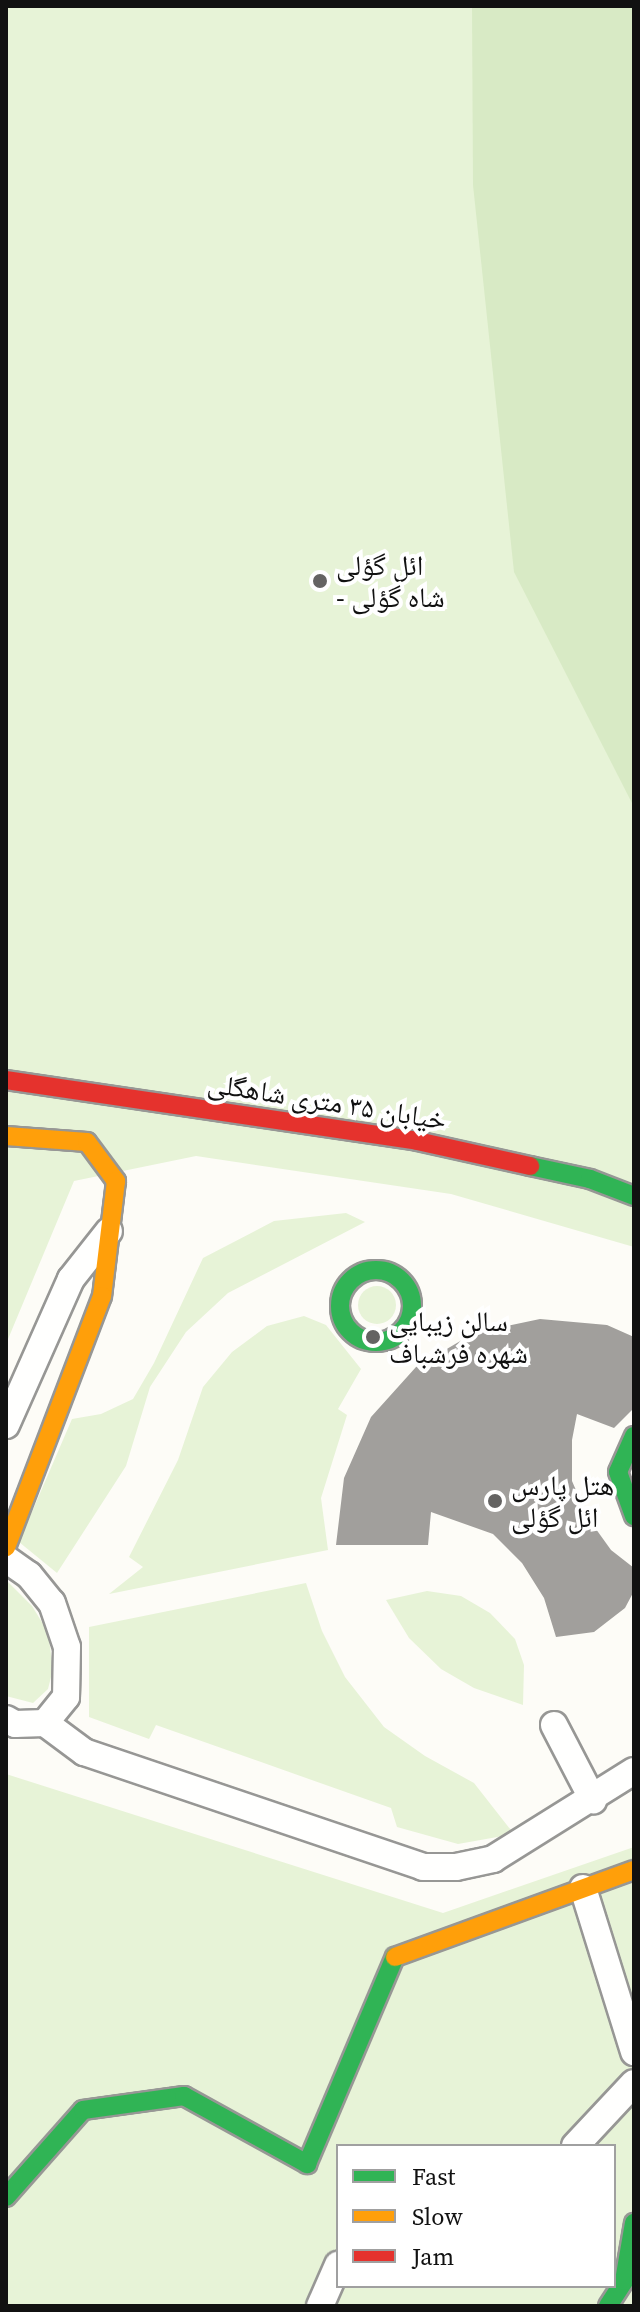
<!DOCTYPE html>
<meta charset="utf-8">
<style>
body{margin:0}
#map{position:relative;width:640px;height:2312px;overflow:hidden;background:#fdfcf7;font-family:"Source Serif 4","Noto Naskh Arabic",serif}
div>[style]{position:absolute}
.green>*{inset:0;background:#e7f3d7}
.round{border-radius:50%}
.forest>*{inset:0;background:#d8eac5}
.building>*{inset:0;background:#a19f9c}
.roads{filter:drop-shadow(2px 0 #979795) drop-shadow(-2px 0 #979795) drop-shadow(0 2px #979795) drop-shadow(0 -2px #979795)}
.street>*{height:26px;margin:-13px;padding:0 13px;transform-origin:13px;border-radius:13px;background:#fffffe}
.fast>*{height:18px;margin:-9px;padding:0 9px;transform-origin:9px;border-radius:9px;background:#30b455}
.fast>.ring{margin:-9px;padding:0;box-sizing:content-box;background:none;border:18px solid #30b455;border-radius:50%}
.slow>*{height:18px;margin:-9px;padding:0 9px;transform-origin:9px;border-radius:9px;background:#ff9f0a}
.jam>*{height:18px;margin:-9px;padding:0 9px;transform-origin:9px;border-radius:9px;background:#e5322d}
.dots>*{width:22px;height:22px;translate:-50% -50%;box-sizing:border-box;border:4px solid #fff;border-radius:50%}
span{translate:-50% -50%;white-space:nowrap;text-align:center;line-height:1.15;-webkit-text-stroke:8px #fff;paint-order:stroke}
.poi-label{font-size:28px;color:#111}
.left{translate:0 -50%;text-align:left}
.street-label{font-size:28px;color:#111}
.frame{position:absolute;inset:0;border:8px solid #111;pointer-events:none}
.legend{position:absolute;left:336px;top:2144px;width:280px;height:144px;box-sizing:border-box;background:#fff;border:2px solid #a0a0a0;margin:0;padding:10px 14px;list-style:none;font-size:24px;color:#111}
.legend li{display:flex;align-items:center;gap:16px;height:40px}
.legend b{width:40px;border:2px solid #a0a0a0}
</style>
<div id="map">
<div class="green">
<div style="clip-path:polygon(6px 6px,634px 6px,634px 1247px,451px 1194px,196px 1156px,74px 1181px,6px 1344px)"></div>
<div style="clip-path:polygon(346px 1213px,365px 1222px,228px 1293px,186px 1332px,150px 1387px,126px 1466px,57px 1573px,19px 1542px,72px 1419px,101px 1414px,133px 1399px,154px 1363px,203px 1258px,274px 1221px)"></div>
<div class="round" style="left:358px;top:1286px;width:38px;height:38px"></div>
<div style="clip-path:polygon(304px 1316px,326px 1325px,361px 1369px,338px 1409px,347px 1415px,321px 1498px,328px 1550px,109px 1594px,143px 1567px,129px 1557px,178px 1460px,203px 1387px,232px 1352px,267px 1326px)"></div>
<div style="clip-path:polygon(6px 1580px,32px 1606px,48px 1632px,53px 1669px,48px 1689px,33px 1703px,6px 1696px)"></div>
<div style="clip-path:polygon(306px 1583px,322px 1631px,345px 1677px,384px 1727px,425px 1756px,474px 1783px,514px 1834px,458px 1844px,397px 1827px,391px 1808px,156px 1725px,149px 1739px,89px 1717px,89px 1627px)"></div>
<div style="clip-path:polygon(427px 1591px,461px 1596px,490px 1613px,515px 1639px,524px 1665px,523px 1705px,474px 1688px,441px 1669px,409px 1638px,386px 1600px)"></div>
<div style="clip-path:polygon(evenodd,6px 1774px,443px 1913px,634px 1847px,634px 2306px,6px 2306px,6px 1774px,338px 2146px,614px 2146px,614px 2286px,338px 2286px,338px 2146px)"></div>
</div>
<div class="forest">
<div style="clip-path:polygon(472px 6px,634px 6px,634px 807px,514px 572px,473px 185px)"></div>
</div>
<div class="building">
<div style="clip-path:polygon(540px 1319px,607px 1325px,634px 1337px,634px 1408px,614px 1428px,577px 1414px,572px 1440px,572px 1481px,588px 1518px,611px 1550px,634px 1568px,634px 1591px,625px 1608px,594px 1632px,556px 1637px,544px 1598px,522px 1563px,493px 1534px,431px 1512px,428px 1545px,336px 1545px,344px 1478px,371px 1417px,416px 1367px,474px 1333px)"></div>
</div>
<div class="roads">
<div class="street">
<div style="left:6px;top:1425px;width:160px;rotate:-66deg"></div>
<div style="left:71px;top:1279px;width:61px;rotate:-51.6deg"></div>
<div style="left:6px;top:1559px;width:28px;rotate:35deg"></div>
<div style="left:29px;top:1575px;width:36px;rotate:51deg"></div>
<div style="left:52px;top:1603px;width:46px;rotate:71.2deg"></div>
<div style="left:67px;top:1647px;width:50px;rotate:91.1deg"></div>
<div style="left:66px;top:1697px;width:33px;rotate:129deg"></div>
<div style="left:45px;top:1723px;width:30px;rotate:178deg"></div>
<div style="left:15px;top:1724px;width:10px;rotate:-151deg"></div>
<div style="left:45px;top:1723px;width:49px;rotate:36.6deg"></div>
<div style="left:84px;top:1752px;width:358px;rotate:18.7deg"></div>
<div style="left:423px;top:1867px;width:33px"></div>
<div style="left:456px;top:1867px;width:38px;rotate:-12deg"></div>
<div style="left:493px;top:1859px;width:166px;rotate:-32deg"></div>
<div style="left:554px;top:1725px;width:85px;rotate:62.5deg"></div>
<div style="left:583px;top:1888px;width:172px;rotate:72.7deg"></div>
<div style="left:575px;top:2146px;width:86px;rotate:-46.9deg"></div>
<div style="left:320px;top:2306px;width:45px;rotate:-66.3deg"></div>
</div>
<div class="fast">
<div style="left:530px;top:1166px;width:61px;rotate:12.2deg"></div>
<div style="left:590px;top:1179px;width:47px;rotate:21.1deg"></div>
<div class="ring" style="left:340px;top:1270px;width:54px;height:54px"></div>
<div style="left:634px;top:1436px;width:39px;rotate:114deg"></div>
<div style="left:618px;top:1472px;width:47px;rotate:70deg"></div>
<div style="left:6px;top:2197px;width:116px;rotate:-48.5deg"></div>
<div style="left:83px;top:2110px;width:102px;rotate:-7.9deg"></div>
<div style="left:184px;top:2096px;width:141px;rotate:28.9deg"></div>
<div style="left:307px;top:2164px;width:225px;rotate:-67deg"></div>
<div style="left:608px;top:2306px;width:30px;rotate:-57deg"></div>
<div style="left:624px;top:2281px;width:59px;rotate:-80.2deg"></div>
</div>
<div class="slow">
<div style="left:6px;top:1136px;width:81px;rotate:4.2deg"></div>
<div style="left:87px;top:1142px;width:49px;rotate:53.4deg"></div>
<div style="left:116px;top:1181px;width:116px;rotate:96.9deg"></div>
<div style="left:102px;top:1296px;width:269px;rotate:110.9deg"></div>
<div style="left:395px;top:1957px;width:254px;rotate:-20deg"></div>
</div>
<div class="jam">
<div style="left:6px;top:1080px;width:416px;rotate:8.4deg"></div>
<div style="left:417px;top:1141px;width:116px;rotate:12.5deg"></div>
</div>
</div>
<div class="dots">
<div style="left:320px;top:581px;background:#646362"></div>
<div style="left:373px;top:1337px;background:#646362"></div>
<div style="left:495px;top:1501px;background:#646362"></div>
</div>
<div class="poi-label">
<span class="left" style="left:336px;top:581px">ائل گؤلی<br>- شاه گؤلی</span>
<span class="left" style="left:389px;top:1337px">سالن زیبایی<br>شهره فرشباف</span>
<span class="left" style="left:511px;top:1501px">هتل پارس<br>ائل گؤلی</span>
</div>
<div class="street-label">
<span style="left:327px;top:1101px;rotate:9deg">خیابان ۳۵ متری شاهگلی</span>
</div>
<div class="frame"></div>
<ul class="legend">
<li><b style="height:10px;background:#30b455"></b>Fast</li>
<li><b style="height:10px;background:#ff9f0a"></b>Slow</li>
<li><b style="height:10px;background:#e5322d"></b>Jam</li>
</ul>
</div>
